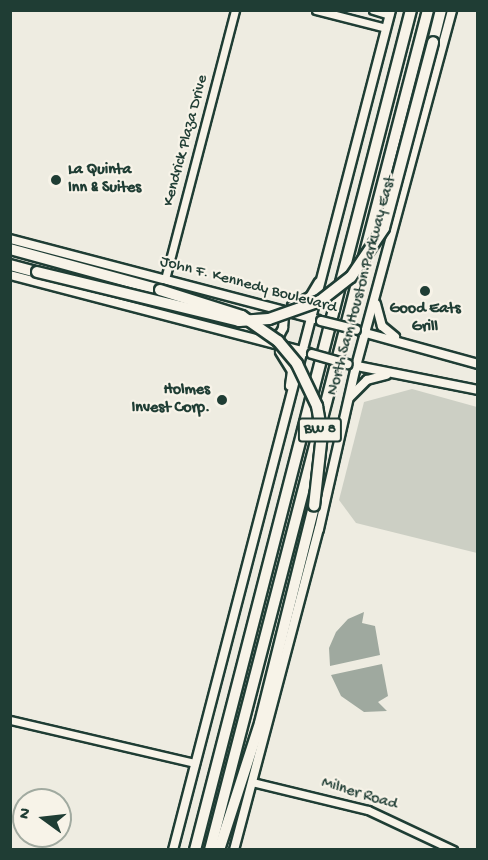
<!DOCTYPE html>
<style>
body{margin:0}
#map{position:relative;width:488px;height:860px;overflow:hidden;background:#eeece1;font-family:"Gochi Hand",sans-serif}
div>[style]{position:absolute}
.green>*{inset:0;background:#cccfc4}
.water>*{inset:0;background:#9fa99f}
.roads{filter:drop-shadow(2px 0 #1f3d34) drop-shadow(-2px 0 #1f3d34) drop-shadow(0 2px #1f3d34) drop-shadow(0 -2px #1f3d34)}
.minor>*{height:7px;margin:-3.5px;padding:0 3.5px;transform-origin:3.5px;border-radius:3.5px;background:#f7f3e8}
.major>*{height:8px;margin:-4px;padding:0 4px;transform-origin:4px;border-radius:4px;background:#f7f3e8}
.highway>*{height:10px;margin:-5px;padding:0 5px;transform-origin:5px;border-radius:5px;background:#f7f3e8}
.bridges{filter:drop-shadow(2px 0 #1f3d34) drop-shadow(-2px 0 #1f3d34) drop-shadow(0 2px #1f3d34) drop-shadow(0 -2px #1f3d34)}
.major-bridge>*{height:8px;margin:-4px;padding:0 4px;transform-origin:4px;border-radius:4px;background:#f7f3e8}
.highway-bridge>*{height:10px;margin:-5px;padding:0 5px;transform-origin:5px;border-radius:5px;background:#f7f3e8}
.dots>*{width:16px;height:16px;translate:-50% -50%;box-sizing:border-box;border:3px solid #f7f3e8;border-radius:50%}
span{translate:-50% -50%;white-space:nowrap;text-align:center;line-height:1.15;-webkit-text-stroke:4.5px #f7f3e8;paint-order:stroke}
.shield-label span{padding:2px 4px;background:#f7f3e8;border:2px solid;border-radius:4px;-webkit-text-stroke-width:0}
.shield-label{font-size:15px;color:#1f3d34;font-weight:700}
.street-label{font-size:16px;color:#1f3d34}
.poi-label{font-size:16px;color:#1f3d34;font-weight:700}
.left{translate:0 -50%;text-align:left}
.right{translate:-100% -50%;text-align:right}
.frame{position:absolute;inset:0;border:12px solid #1f3d34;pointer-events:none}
.north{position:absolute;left:12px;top:788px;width:60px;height:60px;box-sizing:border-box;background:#f7f3e8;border:2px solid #a1aaa0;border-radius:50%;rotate:285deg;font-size:16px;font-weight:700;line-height:24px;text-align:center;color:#1f3d34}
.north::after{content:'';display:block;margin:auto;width:21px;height:27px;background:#1f3d34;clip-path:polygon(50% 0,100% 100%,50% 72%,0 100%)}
</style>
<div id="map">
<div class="green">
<div style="clip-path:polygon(412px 389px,477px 407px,477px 553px,356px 523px,339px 500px,364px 402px)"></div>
</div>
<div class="water">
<div style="clip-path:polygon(364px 612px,362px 623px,375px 626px,380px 655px,330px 666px,329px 648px,336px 632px,348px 619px)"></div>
<div style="clip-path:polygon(382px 664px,388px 696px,378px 702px,387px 711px,364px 712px,341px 696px,331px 675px)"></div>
</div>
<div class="roads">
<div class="minor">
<div style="left:316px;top:10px;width:72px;rotate:14.4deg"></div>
<div style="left:373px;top:10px;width:17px;rotate:17deg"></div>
<div style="left:165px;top:279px;width:278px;rotate:-75.4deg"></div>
<div style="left:10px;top:720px;width:190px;rotate:13.1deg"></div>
<div style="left:252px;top:782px;width:119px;rotate:13.6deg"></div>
<div style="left:368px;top:810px;width:94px;rotate:25.2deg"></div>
</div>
<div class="major">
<div style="left:10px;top:239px;width:318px;rotate:14.7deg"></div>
<div style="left:10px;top:275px;width:309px;rotate:14.6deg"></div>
<div style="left:376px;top:304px;width:23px;rotate:75deg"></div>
<div style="left:382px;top:326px;width:17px;rotate:40deg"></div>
<div style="left:292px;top:306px;width:20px;rotate:-27deg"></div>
<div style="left:310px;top:297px;width:17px;rotate:-59deg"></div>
<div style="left:362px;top:332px;width:120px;rotate:15.4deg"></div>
<div style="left:269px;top:337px;width:11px;rotate:-15deg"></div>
<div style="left:280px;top:334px;width:7px;rotate:-63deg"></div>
<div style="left:283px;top:328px;width:12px;rotate:-85deg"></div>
<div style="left:284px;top:316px;width:8px;rotate:-140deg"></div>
<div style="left:280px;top:352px;width:22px;rotate:58deg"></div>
<div style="left:292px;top:371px;width:15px;rotate:98deg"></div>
<div style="left:352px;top:365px;width:128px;rotate:11.2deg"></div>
<div style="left:350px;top:397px;width:24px;rotate:-45deg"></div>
<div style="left:367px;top:380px;width:20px;rotate:-15deg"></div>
<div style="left:173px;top:850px;width:868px;rotate:-75.45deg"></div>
<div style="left:234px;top:850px;width:332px;rotate:-75.2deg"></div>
<div style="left:319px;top:529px;width:163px;rotate:-77.2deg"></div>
<div style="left:355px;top:370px;width:373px;rotate:-74.9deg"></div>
</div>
<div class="highway">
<div style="left:433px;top:42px;width:33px;rotate:-76deg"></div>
<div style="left:10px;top:249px;width:156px;rotate:15.3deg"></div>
<div style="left:10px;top:265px;width:28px;rotate:15deg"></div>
<div style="left:195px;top:850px;width:867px;rotate:-75.58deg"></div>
<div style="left:210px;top:850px;width:868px;rotate:-75.45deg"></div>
<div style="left:219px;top:850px;width:133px;rotate:-72.1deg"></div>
<div style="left:260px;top:723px;width:224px;rotate:-76deg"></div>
</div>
</div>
<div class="bridges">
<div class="major-bridge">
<div style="left:321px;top:321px;width:36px;rotate:14deg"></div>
<div style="left:312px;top:354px;width:37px;rotate:16deg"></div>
</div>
<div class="highway-bridge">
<div style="left:37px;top:272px;width:208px;rotate:13.6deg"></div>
<div style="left:239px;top:321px;width:30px;rotate:-4deg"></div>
<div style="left:269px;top:319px;width:54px;rotate:-19.4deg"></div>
<div style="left:320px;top:301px;width:39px;rotate:-38deg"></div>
<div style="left:351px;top:277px;width:59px;rotate:-56deg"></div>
<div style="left:384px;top:228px;width:192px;rotate:-75.2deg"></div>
<div style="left:160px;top:290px;width:86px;rotate:17.6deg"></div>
<div style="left:242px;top:316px;width:44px;rotate:34.8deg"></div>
<div style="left:278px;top:341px;width:30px;rotate:50deg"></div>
<div style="left:297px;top:364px;width:47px;rotate:64.5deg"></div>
<div style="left:317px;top:406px;width:28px;rotate:80deg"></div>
<div style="left:322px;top:434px;width:72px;rotate:96.3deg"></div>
</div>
</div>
<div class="dots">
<div style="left:56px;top:180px;background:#1f3d34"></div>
<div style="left:425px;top:291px;background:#1f3d34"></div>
<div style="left:222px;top:400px;background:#1f3d34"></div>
</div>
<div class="shield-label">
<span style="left:320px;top:430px">BW 8</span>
</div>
<div class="street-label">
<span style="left:187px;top:141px;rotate:-75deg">Kendrick Plaza Drive</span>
<span style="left:248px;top:286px;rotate:15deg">John F. Kennedy Boulevard</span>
<span style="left:363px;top:286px;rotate:-75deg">North Sam Houston Parkway East</span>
<span style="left:359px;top:795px;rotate:17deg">Milner Road</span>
</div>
<div class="poi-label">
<span class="left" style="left:68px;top:180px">La Quinta<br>Inn &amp; Suites</span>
<span style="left:425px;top:319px">Good Eats<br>Grill</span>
<span class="right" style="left:210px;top:400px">Holmes<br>Invest Corp.</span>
</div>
<div class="frame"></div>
<div class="north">N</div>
</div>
